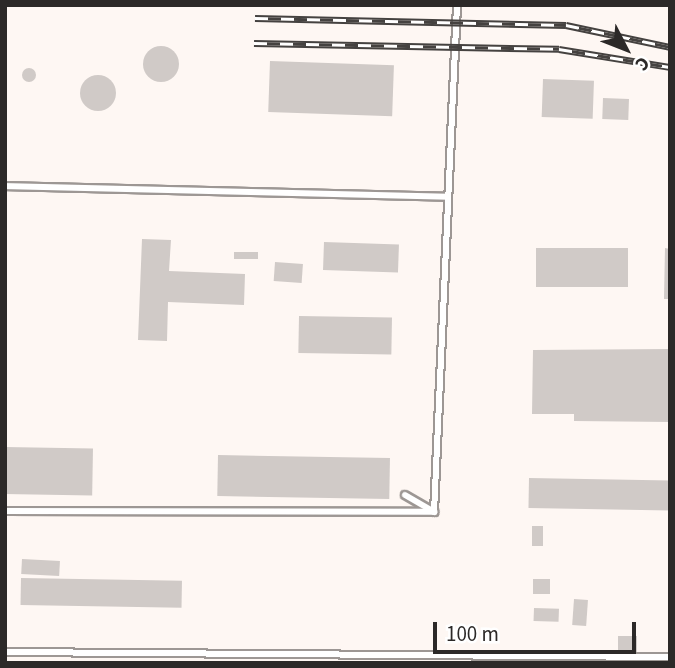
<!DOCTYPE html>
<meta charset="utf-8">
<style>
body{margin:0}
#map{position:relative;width:675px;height:668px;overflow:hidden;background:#fef7f3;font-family:"Source Sans 3",sans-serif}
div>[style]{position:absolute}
.building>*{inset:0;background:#d0cac7;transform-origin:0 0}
.round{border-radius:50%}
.roads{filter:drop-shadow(2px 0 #9d9794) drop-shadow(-2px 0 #9d9794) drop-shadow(0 2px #9d9794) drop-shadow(0 -2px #9d9794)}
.service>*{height:6px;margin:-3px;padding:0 3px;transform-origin:3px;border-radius:3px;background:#fff}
.rail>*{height:7px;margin-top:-3.5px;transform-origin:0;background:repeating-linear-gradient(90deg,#fff 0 13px,#454240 0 26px);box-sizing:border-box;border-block:2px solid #454240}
span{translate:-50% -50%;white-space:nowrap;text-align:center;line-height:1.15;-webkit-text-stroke:6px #fff;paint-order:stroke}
.frame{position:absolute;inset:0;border:7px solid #2c2928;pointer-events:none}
.north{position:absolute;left:591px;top:14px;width:70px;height:70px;-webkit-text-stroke:5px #fff;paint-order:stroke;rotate:132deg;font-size:19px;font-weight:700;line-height:28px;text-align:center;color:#2c2928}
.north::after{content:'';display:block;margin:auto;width:24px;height:32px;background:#2c2928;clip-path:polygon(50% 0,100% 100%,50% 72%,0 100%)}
.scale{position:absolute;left:433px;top:622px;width:203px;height:32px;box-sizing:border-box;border:4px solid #2c2928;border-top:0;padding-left:9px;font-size:21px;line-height:24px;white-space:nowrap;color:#2c2928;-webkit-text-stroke:5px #fff;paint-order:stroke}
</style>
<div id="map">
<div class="building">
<div class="round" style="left:143px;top:46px;width:36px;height:36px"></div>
<div style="left:270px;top:61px;width:124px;height:51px;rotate:2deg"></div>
<div class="round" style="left:22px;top:68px;width:14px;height:14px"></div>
<div class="round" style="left:80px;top:75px;width:36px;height:36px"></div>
<div style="left:543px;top:79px;width:51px;height:38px;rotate:2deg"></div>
<div style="left:603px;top:98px;width:26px;height:21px;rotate:2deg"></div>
<div style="clip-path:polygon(142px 239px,171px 240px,169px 271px,245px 274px,244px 305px,168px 302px,167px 341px,138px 340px)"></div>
<div style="left:324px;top:242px;width:75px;height:28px;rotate:2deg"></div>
<div style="left:536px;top:248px;width:92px;height:39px"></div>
<div style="clip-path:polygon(665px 248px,670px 249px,670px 299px,664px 299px)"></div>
<div style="left:234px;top:252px;width:24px;height:7px"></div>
<div style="left:275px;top:262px;width:28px;height:19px;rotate:4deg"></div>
<div style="left:299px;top:316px;width:93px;height:37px;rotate:1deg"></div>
<div style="clip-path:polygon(670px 349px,670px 422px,574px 421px,574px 414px,532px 414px,533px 350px)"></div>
<div style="left:5px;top:447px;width:88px;height:47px;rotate:1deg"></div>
<div style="left:218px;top:455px;width:172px;height:41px;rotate:1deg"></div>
<div style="left:529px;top:478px;width:141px;height:30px;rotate:1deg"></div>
<div style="left:532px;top:526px;width:11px;height:20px"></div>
<div style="left:22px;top:559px;width:38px;height:15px;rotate:3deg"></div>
<div style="left:21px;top:578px;width:161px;height:27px;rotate:1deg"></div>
<div style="left:533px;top:579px;width:17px;height:15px"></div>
<div style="left:574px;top:599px;width:14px;height:26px;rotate:4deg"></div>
<div style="left:534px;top:608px;width:25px;height:13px;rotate:2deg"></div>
<div style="left:618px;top:636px;width:19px;height:18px"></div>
</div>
<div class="roads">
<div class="service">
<div style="left:5px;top:186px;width:440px;rotate:1.4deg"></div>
<div style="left:405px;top:495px;width:34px;rotate:30deg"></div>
<div style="left:434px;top:512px;width:508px;rotate:-87.4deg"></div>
<div style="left:5px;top:511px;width:429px;rotate:0.1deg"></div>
<div style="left:5px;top:652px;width:665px;rotate:0.43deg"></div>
</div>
</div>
<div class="rail">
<div style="left:255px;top:18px;width:311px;rotate:1.3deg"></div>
<div style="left:566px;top:25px;width:106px;rotate:11.9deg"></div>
<div style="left:254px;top:43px;width:305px;rotate:1.1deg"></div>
<div style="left:559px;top:49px;width:112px;rotate:9.2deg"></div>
</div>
<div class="frame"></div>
<div class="north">С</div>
<div class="scale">100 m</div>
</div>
